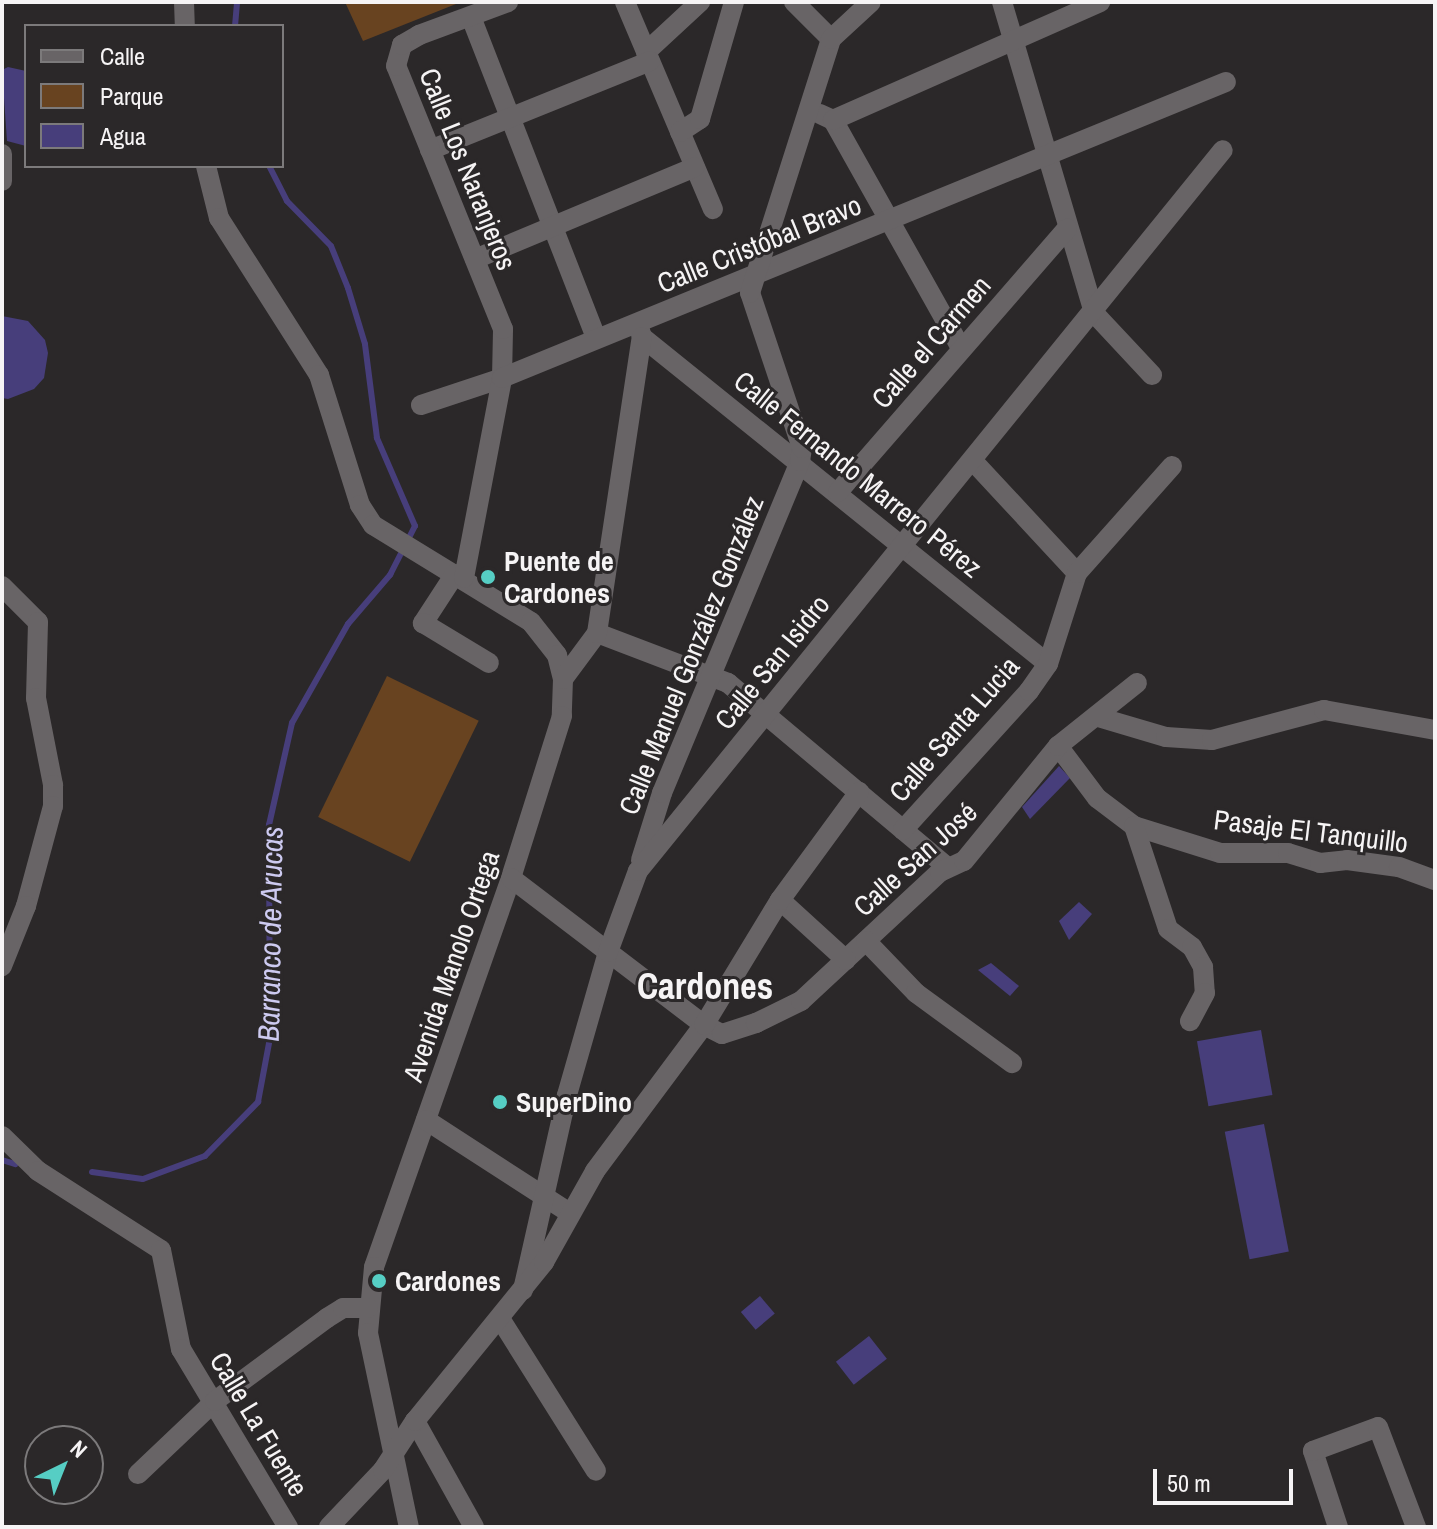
<!DOCTYPE html>
<meta charset="utf-8">
<style>
body{margin:0}
#map{position:relative;width:1437px;height:1529px;overflow:hidden;background:#2b2829;font-family:"Archivo Narrow",sans-serif}
div>[style]{position:absolute}
.green>*{inset:0;background:#684320;transform-origin:0 0}
.water>*{inset:0;background:#473e7b;transform-origin:0 0}
.stream>*{height:6px;margin:-3px;padding:0 3px;transform-origin:3px;border-radius:3px;background:#473e7b}
.minor>*{height:20px;margin:-10px;padding:0 10px;transform-origin:10px;border-radius:10px;background:#686466}
.dots>*{width:22px;height:22px;translate:-50% -50%;box-sizing:border-box;border:4px solid #2b2829;border-radius:50%}
span{translate:-50% -50%;white-space:nowrap;text-align:center;line-height:1.15;-webkit-text-stroke:6px #2b2829;paint-order:stroke}
.street-label{font-size:28px;color:#f6f4f5}
.poi-label{font-size:28px;color:#f6f4f5;font-weight:700}
.left{translate:0 -50%;text-align:left}
.water-label{font-size:30px;color:#cdcaf0;font-style:italic}
.district-label{font-size:36px;color:#f6f4f5;font-weight:700}
.frame{position:absolute;inset:0;border:4px solid #f6f4f5;pointer-events:none}
.legend{position:absolute;left:24px;top:24px;width:260px;height:144px;box-sizing:border-box;background:#2b2829;border:2px solid #7c7a7b;margin:0;padding:10px 14px;list-style:none;font-size:24px;color:#f6f4f5}
.legend li{display:flex;align-items:center;gap:16px;height:40px}
.legend b{width:40px;border:2px solid #7c7a7b}
.north{position:absolute;left:24px;top:1425px;width:80px;height:80px;box-sizing:border-box;background:#2b2829;border:2px solid #7c7a7b;border-radius:50%;rotate:43deg;font-size:22px;font-weight:700;line-height:32px;text-align:center;color:#f6f4f5}
.north::after{content:'';display:block;margin:auto;width:28px;height:36px;background:#56cec4;clip-path:polygon(50% 0,100% 100%,50% 72%,0 100%)}
.scale{position:absolute;left:1153px;top:1469px;width:140px;height:36px;box-sizing:border-box;border:4px solid #f6f4f5;border-top:0;padding-left:10px;font-size:24px;line-height:28px;white-space:nowrap;color:#f6f4f5;-webkit-text-stroke:6px #2b2829;paint-order:stroke}
</style>
<div id="map">
<div class="green">
<div style="clip-path:polygon(345px 2px,461px 2px,363px 41px)"></div>
<div style="left:387px;top:676px;width:102px;height:157px;rotate:26deg"></div>
</div>
<div class="water">
<div style="clip-path:polygon(8px 67px,26px 71px,26px 146px,7px 141px,2px 70px)"></div>
<div style="clip-path:polygon(2px 316px,28px 321px,45px 340px,48px 353px,44px 378px,34px 389px,8px 399px,2px 398px)"></div>
<div style="clip-path:polygon(1059px 766px,1070px 778px,1030px 819px,1022px 807px)"></div>
<div style="clip-path:polygon(1079px 902px,1092px 914px,1069px 940px,1059px 921px)"></div>
<div style="clip-path:polygon(991px 963px,1019px 986px,1010px 996px,978px 970px)"></div>
<div style="left:1261px;top:1030px;width:66px;height:65px;rotate:80deg"></div>
<div style="left:1264px;top:1124px;width:130px;height:40px;rotate:79deg"></div>
<div style="left:760px;top:1296px;width:23px;height:25px;rotate:50deg"></div>
<div style="left:869px;top:1336px;width:29px;height:42px;rotate:52deg"></div>
</div>
<div class="stream">
<div style="left:235px;top:26px;width:24px;rotate:-85deg"></div>
<div style="left:2px;top:1160px;width:14px;rotate:17deg"></div>
<div style="left:92px;top:1172px;width:51px;rotate:7.8deg"></div>
<div style="left:143px;top:1179px;width:66px;rotate:-20.4deg"></div>
<div style="left:205px;top:1156px;width:76px;rotate:-45.5deg"></div>
<div style="left:258px;top:1102px;width:65px;rotate:-79.4deg"></div>
<div style="left:270px;top:1038px;width:213px;rotate:-90.3deg"></div>
<div style="left:269px;top:825px;width:105px;rotate:-77.3deg"></div>
<div style="left:292px;top:723px;width:114px;rotate:-60.5deg"></div>
<div style="left:348px;top:624px;width:65px;rotate:-49.4deg"></div>
<div style="left:390px;top:575px;width:55px;rotate:-63deg"></div>
<div style="left:415px;top:526px;width:96px;rotate:-113.4deg"></div>
<div style="left:377px;top:438px;width:95px;rotate:-97.3deg"></div>
<div style="left:365px;top:344px;width:59px;rotate:-106.9deg"></div>
<div style="left:348px;top:288px;width:45px;rotate:-112deg"></div>
<div style="left:331px;top:246px;width:63px;rotate:-134.4deg"></div>
<div style="left:287px;top:201px;width:39px;rotate:-117deg"></div>
</div>
<div class="minor">
<div style="left:184px;top:2px;width:24px;rotate:88deg"></div>
<div style="left:625px;top:2px;width:225px;rotate:67deg"></div>
<div style="left:794px;top:2px;width:52px;rotate:45deg"></div>
<div style="left:1002px;top:2px;width:324px;rotate:73.5deg"></div>
<div style="left:1094px;top:313px;width:85px;rotate:46.9deg"></div>
<div style="left:471px;top:17px;width:344px;rotate:68.7deg"></div>
<div style="left:646px;top:52px;width:74px;rotate:-42.8deg"></div>
<div style="left:820px;top:114px;width:14px;rotate:25deg"></div>
<div style="left:833px;top:120px;width:261px;rotate:60.7deg"></div>
<div style="left:833px;top:120px;width:292px;rotate:-23.8deg"></div>
<div style="left:680px;top:132px;width:24px;rotate:-33deg"></div>
<div style="left:700px;top:119px;width:122px;rotate:-73.8deg"></div>
<div style="left:430px;top:150px;width:237px;rotate:-22deg"></div>
<div style="left:2px;top:154px;width:27px;rotate:90deg"></div>
<div style="left:206px;top:166px;width:54px;rotate:76deg"></div>
<div style="left:219px;top:218px;width:186px;rotate:57.5deg"></div>
<div style="left:319px;top:375px;width:136px;rotate:72.5deg"></div>
<div style="left:360px;top:505px;width:24px;rotate:57deg"></div>
<div style="left:373px;top:525px;width:185px;rotate:31.5deg"></div>
<div style="left:531px;top:622px;width:42px;rotate:51.8deg"></div>
<div style="left:557px;top:655px;width:25px;rotate:76deg"></div>
<div style="left:563px;top:679px;width:37px;rotate:92deg"></div>
<div style="left:562px;top:716px;width:170px;rotate:107.5deg"></div>
<div style="left:511px;top:878px;width:412px;rotate:109.4deg"></div>
<div style="left:374px;top:1267px;width:66px;rotate:95.2deg"></div>
<div style="left:368px;top:1333px;width:198px;rotate:78.1deg"></div>
<div style="left:475px;top:259px;width:238px;rotate:-22.7deg"></div>
<div style="left:638px;top:324px;width:14px;rotate:73deg"></div>
<div style="left:642px;top:337px;width:521px;rotate:38.85deg"></div>
<div style="left:421px;top:405px;width:85px;rotate:-18.4deg"></div>
<div style="left:502px;top:378px;width:49px;rotate:-88.8deg"></div>
<div style="left:503px;top:329px;width:284px;rotate:-112.1deg"></div>
<div style="left:396px;top:66px;width:22px;rotate:-74deg"></div>
<div style="left:402px;top:45px;width:20px;rotate:-30deg"></div>
<div style="left:419px;top:35px;width:95px;rotate:-20.3deg"></div>
<div style="left:973px;top:461px;width:153px;rotate:47.1deg"></div>
<div style="left:838px;top:492px;width:349px;rotate:-49deg"></div>
<div style="left:455px;top:574px;width:59px;rotate:123.1deg"></div>
<div style="left:423px;top:623px;width:77px;rotate:31.2deg"></div>
<div style="left:464px;top:578px;width:204px;rotate:-79.2deg"></div>
<div style="left:502px;top:378px;width:782px;rotate:-22.24deg"></div>
<div style="left:2px;top:586px;width:51px;rotate:45deg"></div>
<div style="left:38px;top:622px;width:76px;rotate:91.5deg"></div>
<div style="left:36px;top:698px;width:89px;rotate:78.9deg"></div>
<div style="left:53px;top:785px;width:21px;rotate:90deg"></div>
<div style="left:53px;top:806px;width:104px;rotate:105.1deg"></div>
<div style="left:26px;top:906px;width:65px;rotate:111.8deg"></div>
<div style="left:597px;top:633px;width:140px;rotate:20.9deg"></div>
<div style="left:728px;top:683px;width:286px;rotate:40deg"></div>
<div style="left:563px;top:679px;width:57px;rotate:-53.5deg"></div>
<div style="left:597px;top:633px;width:299px;rotate:-81.4deg"></div>
<div style="left:1098px;top:717px;width:71px;rotate:16.4deg"></div>
<div style="left:1166px;top:737px;width:46px;rotate:3.7deg"></div>
<div style="left:1212px;top:740px;width:116px;rotate:-15deg"></div>
<div style="left:1324px;top:710px;width:113px;rotate:10.2deg"></div>
<div style="left:1058px;top:746px;width:65px;rotate:53.1deg"></div>
<div style="left:1097px;top:798px;width:46px;rotate:37.1deg"></div>
<div style="left:1134px;top:826px;width:90px;rotate:17.4deg"></div>
<div style="left:1220px;top:853px;width:68px"></div>
<div style="left:1288px;top:853px;width:34px;rotate:17deg"></div>
<div style="left:1320px;top:863px;width:27px;rotate:-6deg"></div>
<div style="left:1347px;top:860px;width:52px;rotate:7.7deg"></div>
<div style="left:1399px;top:867px;width:38px;rotate:20deg"></div>
<div style="left:1134px;top:826px;width:108px;rotate:71.7deg"></div>
<div style="left:1168px;top:929px;width:30px;rotate:37deg"></div>
<div style="left:1192px;top:947px;width:23px;rotate:61deg"></div>
<div style="left:1203px;top:967px;width:26px;rotate:86deg"></div>
<div style="left:1205px;top:993px;width:32px;rotate:118deg"></div>
<div style="left:903px;top:830px;width:188px;rotate:-47.8deg"></div>
<div style="left:1029px;top:691px;width:33px;rotate:-55deg"></div>
<div style="left:1048px;top:664px;width:96px;rotate:-72.3deg"></div>
<div style="left:1077px;top:573px;width:143px;rotate:-48.4deg"></div>
<div style="left:641px;top:860px;width:70px;rotate:-72.6deg"></div>
<div style="left:662px;top:793px;width:360px;rotate:-67.4deg"></div>
<div style="left:800px;top:461px;width:13px;rotate:-81deg"></div>
<div style="left:802px;top:448px;width:163px;rotate:-108.5deg"></div>
<div style="left:750px;top:293px;width:267px;rotate:-72.3deg"></div>
<div style="left:831px;top:39px;width:54px;rotate:-42.8deg"></div>
<div style="left:511px;top:878px;width:243px;rotate:37.3deg"></div>
<div style="left:704px;top:1025px;width:20px;rotate:27deg"></div>
<div style="left:722px;top:1034px;width:36px;rotate:-18deg"></div>
<div style="left:756px;top:1023px;width:50px;rotate:-26.1deg"></div>
<div style="left:801px;top:1001px;width:190px;rotate:-42.9deg"></div>
<div style="left:940px;top:872px;width:26px;rotate:-25deg"></div>
<div style="left:964px;top:861px;width:149px;rotate:-50.7deg"></div>
<div style="left:1058px;top:746px;width:101px;rotate:-38.6deg"></div>
<div style="left:780px;top:900px;width:89px;rotate:42.3deg"></div>
<div style="left:866px;top:941px;width:72px;rotate:46.1deg"></div>
<div style="left:916px;top:993px;width:119px;rotate:36.1deg"></div>
<div style="left:426px;top:1120px;width:171px;rotate:32.9deg"></div>
<div style="left:2px;top:1136px;width:50px;rotate:44.2deg"></div>
<div style="left:38px;top:1171px;width:146px;rotate:32.7deg"></div>
<div style="left:161px;top:1250px;width:101px;rotate:78.6deg"></div>
<div style="left:181px;top:1349px;width:208px;rotate:59deg"></div>
<div style="left:523px;top:1290px;width:200px;rotate:-77.3deg"></div>
<div style="left:567px;top:1095px;width:149px;rotate:-74deg"></div>
<div style="left:608px;top:952px;width:86px;rotate:-69.7deg"></div>
<div style="left:638px;top:871px;width:928px;rotate:-50.95deg"></div>
<div style="left:501px;top:1320px;width:178px;rotate:57.8deg"></div>
<div style="left:415px;top:1421px;width:121px;rotate:60.9deg"></div>
<div style="left:138px;top:1474px;width:106px;rotate:-43.5deg"></div>
<div style="left:215px;top:1401px;width:139px;rotate:-36.5deg"></div>
<div style="left:327px;top:1318px;width:19px;rotate:-32deg"></div>
<div style="left:343px;top:1308px;width:25px"></div>
<div style="left:329px;top:1527px;width:79px;rotate:-46.5deg"></div>
<div style="left:383px;top:1470px;width:59px;rotate:-56.9deg"></div>
<div style="left:415px;top:1421px;width:205px;rotate:-50.9deg"></div>
<div style="left:544px;top:1262px;width:104px;rotate:-60.7deg"></div>
<div style="left:595px;top:1171px;width:182px;rotate:-53.3deg"></div>
<div style="left:704px;top:1025px;width:146px;rotate:-58.7deg"></div>
<div style="left:780px;top:900px;width:134px;rotate:-53.8deg"></div>
<div style="left:1338px;top:1527px;width:80px;rotate:-108.2deg"></div>
<div style="left:1313px;top:1451px;width:69px;rotate:-20.3deg"></div>
<div style="left:1378px;top:1427px;width:107px;rotate:69.2deg"></div>
</div>
<div class="dots">
<div style="left:488px;top:577px;background:#56cec4"></div>
<div style="left:500px;top:1102px;background:#56cec4"></div>
<div style="left:379px;top:1281px;background:#56cec4"></div>
</div>
<div class="street-label">
<span style="left:468px;top:169px;rotate:68deg">Calle Los Naranjeros</span>
<span style="left:759px;top:244px;rotate:-22deg">Calle Cristóbal Bravo</span>
<span style="left:931px;top:342px;rotate:-49deg">Calle el Carmen</span>
<span style="left:858px;top:474px;rotate:39deg">Calle Fernando Marrero Pérez</span>
<span style="left:691px;top:655px;rotate:-68deg">Calle Manuel González González</span>
<span style="left:772px;top:662px;rotate:-51deg">Calle San Isidro</span>
<span style="left:954px;top:729px;rotate:-49deg">Calle Santa Lucia</span>
<span style="left:1311px;top:831px;rotate:7deg">Pasaje El Tanquillo</span>
<span style="left:915px;top:859px;rotate:-42deg">Calle San José</span>
<span style="left:451px;top:966px;rotate:-71deg">Avenida Manolo Ortega</span>
<span style="left:259px;top:1424px;rotate:59deg">Calle La Fuente</span>
</div>
<div class="poi-label">
<span class="left" style="left:504px;top:577px">Puente de<br>Cardones</span>
<span class="left" style="left:516px;top:1102px">SuperDino</span>
<span class="left" style="left:395px;top:1281px">Cardones</span>
</div>
<div class="water-label">
<span style="left:270px;top:934px;rotate:-89deg">Barranco de Arucas</span>
</div>
<div class="district-label">
<span style="left:705px;top:987px">Cardones</span>
</div>
<div class="frame"></div>
<ul class="legend">
<li><b style="height:10px;background:#686466"></b>Calle</li>
<li><b style="height:22px;background:#684320"></b>Parque</li>
<li><b style="height:22px;background:#473e7b"></b>Agua</li>
</ul>
<div class="north">N</div>
<div class="scale">50 m</div>
</div>
